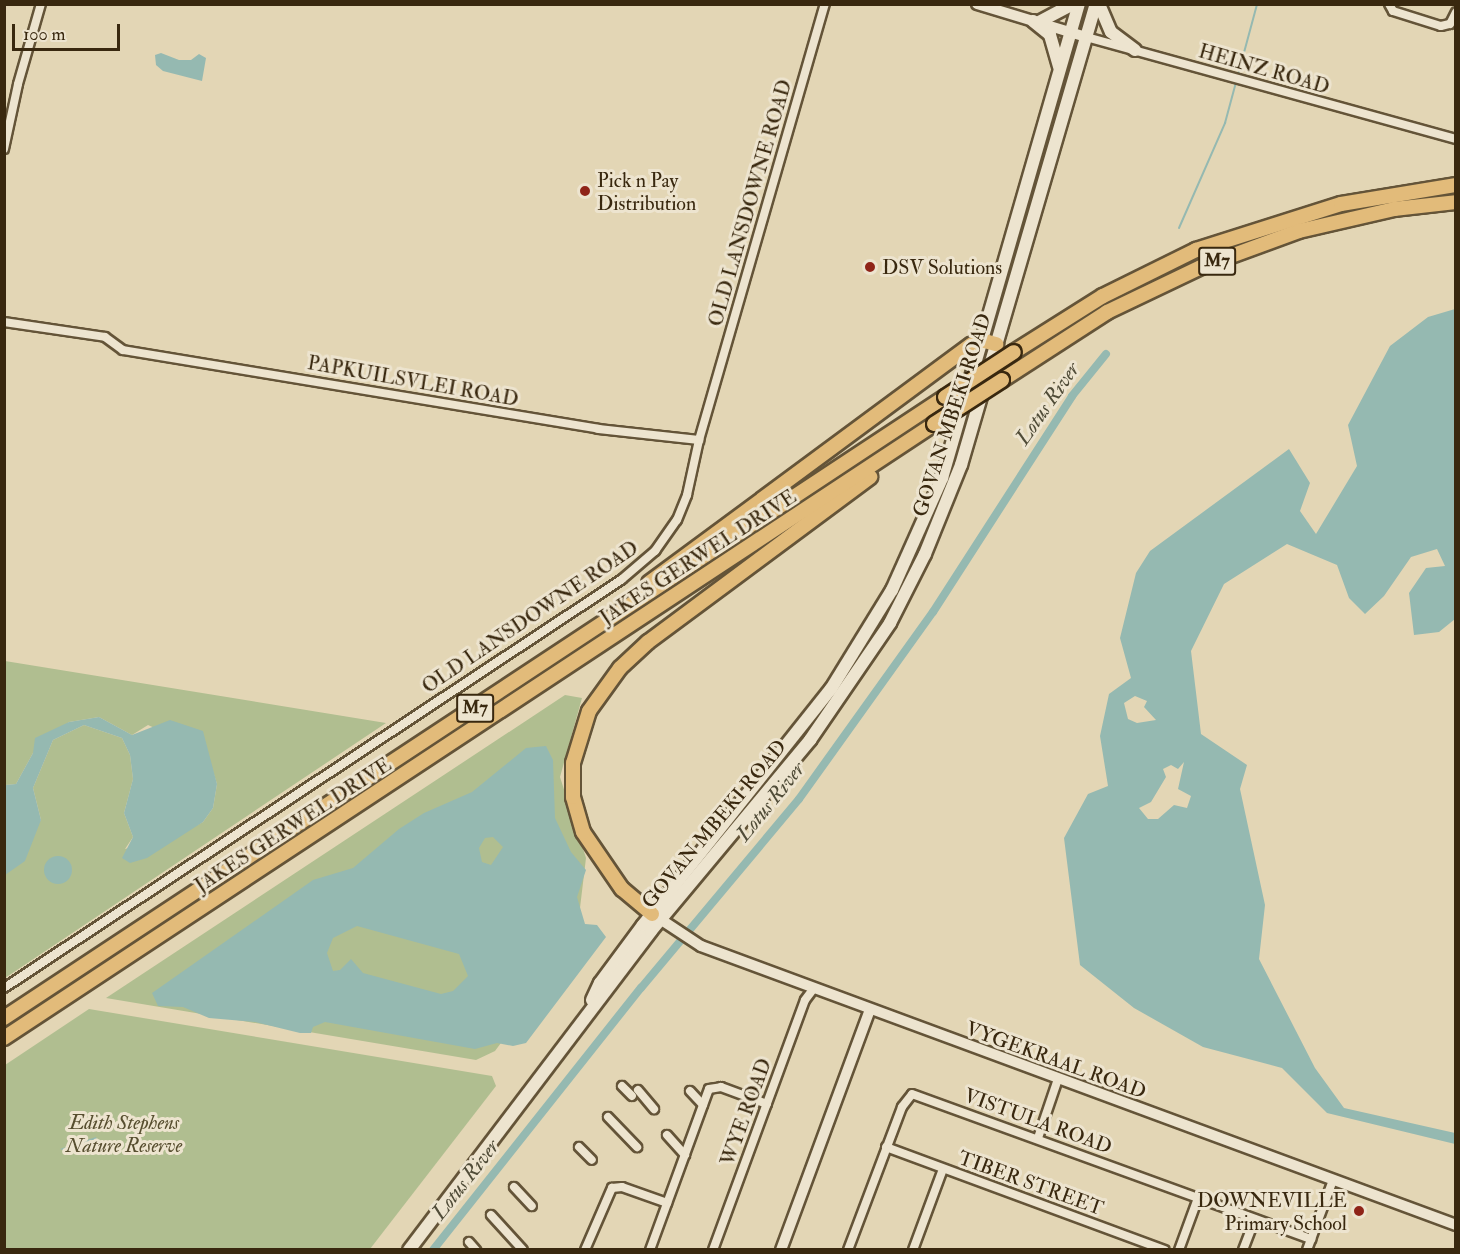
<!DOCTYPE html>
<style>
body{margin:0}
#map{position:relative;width:1460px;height:1254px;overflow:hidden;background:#e3d6b5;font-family:"IM FELL Double Pica",serif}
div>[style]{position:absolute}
.green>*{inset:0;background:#b0be90}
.water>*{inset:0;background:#95b9b1}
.round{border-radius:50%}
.stream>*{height:2px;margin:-1px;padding:0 1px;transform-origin:1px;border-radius:1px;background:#95b9b1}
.canal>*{height:8px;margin:-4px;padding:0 4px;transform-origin:4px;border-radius:4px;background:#95b9b1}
.roads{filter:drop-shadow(2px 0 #645438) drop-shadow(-2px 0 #645438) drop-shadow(0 2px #645438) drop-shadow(0 -2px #645438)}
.minor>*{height:8px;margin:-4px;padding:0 4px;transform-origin:4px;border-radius:4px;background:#ede4cf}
.tertiary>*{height:10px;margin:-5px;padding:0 5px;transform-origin:5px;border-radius:5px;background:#ede4cf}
.secondary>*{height:12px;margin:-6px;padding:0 6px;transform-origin:6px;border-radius:6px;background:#ede4cf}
.trunk>*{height:14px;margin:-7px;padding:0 7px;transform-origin:7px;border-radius:7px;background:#e2bb7a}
.bridges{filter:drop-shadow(2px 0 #39280f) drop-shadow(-2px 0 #39280f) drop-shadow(0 2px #39280f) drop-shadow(0 -2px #39280f)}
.trunk-bridge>*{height:14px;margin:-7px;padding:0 7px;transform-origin:7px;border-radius:7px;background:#e2bb7a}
.dots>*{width:16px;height:16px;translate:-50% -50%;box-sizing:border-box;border:3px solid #ede4cf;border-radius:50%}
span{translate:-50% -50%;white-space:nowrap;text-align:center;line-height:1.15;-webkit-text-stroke:6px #ede4cf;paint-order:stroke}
.shield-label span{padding:2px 4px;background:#ede4cf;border:2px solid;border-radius:4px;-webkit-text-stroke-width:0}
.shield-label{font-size:18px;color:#39280f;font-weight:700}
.street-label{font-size:20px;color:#39280f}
.poi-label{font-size:20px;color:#39280f}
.left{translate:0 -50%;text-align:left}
.right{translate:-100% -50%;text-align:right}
.park-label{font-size:20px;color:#574e2f;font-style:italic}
.water-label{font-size:21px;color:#504c38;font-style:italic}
.frame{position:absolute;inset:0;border:6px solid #39280f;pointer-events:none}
.scale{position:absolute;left:12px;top:24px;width:108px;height:27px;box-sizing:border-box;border:3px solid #39280f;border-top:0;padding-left:8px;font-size:18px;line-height:21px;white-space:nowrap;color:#39280f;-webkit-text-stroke:4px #ede4cf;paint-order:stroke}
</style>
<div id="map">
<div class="green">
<div style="clip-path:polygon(5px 661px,386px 723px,5px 978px,4px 875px,41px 820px,33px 788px,53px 740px,84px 725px,122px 738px,130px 755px,133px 779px,124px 813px,133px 837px,125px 849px,180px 834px,203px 822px,213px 808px,217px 784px,207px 752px,148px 725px,132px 735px,99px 717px,69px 722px,33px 753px,16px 784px,5px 785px)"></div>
<div style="clip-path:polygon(565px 695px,582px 698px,560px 777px,586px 858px,576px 941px,495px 1051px,476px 1060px,106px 998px)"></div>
<div style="clip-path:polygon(89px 1009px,492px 1076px,496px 1086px,370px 1249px,5px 1250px,5px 1065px)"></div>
</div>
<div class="water">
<div style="clip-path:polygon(161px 53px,179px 60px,191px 60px,199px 54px,206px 58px,202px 81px,163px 71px,156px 65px,155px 55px)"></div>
<div style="clip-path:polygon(evenodd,1455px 309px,1455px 619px,1439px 632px,1414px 635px,1409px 593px,1426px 568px,1445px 566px,1437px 549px,1411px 557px,1384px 596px,1365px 614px,1349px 598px,1337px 565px,1287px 544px,1224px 584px,1191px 651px,1201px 734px,1247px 765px,1240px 789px,1265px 905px,1259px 959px,1315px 1068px,1344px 1108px,1455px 1133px,1455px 1144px,1327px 1113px,1282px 1068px,1203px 1047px,1134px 1008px,1080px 965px,1064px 838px,1088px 794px,1108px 786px,1100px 736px,1109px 694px,1131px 678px,1120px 638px,1136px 573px,1150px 551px,1289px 449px,1310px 483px,1300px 511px,1316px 534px,1357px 466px,1348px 425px,1390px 346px,1428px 317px,1455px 309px,1135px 696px,1147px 701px,1144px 707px,1156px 720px,1137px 723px,1128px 719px,1124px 703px,1135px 696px,1455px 309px,1184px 762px,1178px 789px,1191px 796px,1187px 808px,1174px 805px,1158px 819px,1148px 819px,1139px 808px,1151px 802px,1166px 777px,1163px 769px,1171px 765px,1178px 769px,1184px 762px)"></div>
<div style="clip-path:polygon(99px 717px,132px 735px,170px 720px,203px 731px,217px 784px,213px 808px,203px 822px,147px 858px,130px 863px,122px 858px,133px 837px,124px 813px,133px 779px,130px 755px,122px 738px,84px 725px,53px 740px,33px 788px,41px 820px,25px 861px,5px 875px,5px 785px,16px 784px,33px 753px,35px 738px,69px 722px)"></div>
<div style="clip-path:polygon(evenodd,546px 746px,553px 760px,555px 818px,571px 852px,586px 870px,577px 897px,585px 924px,597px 925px,606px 937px,526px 1043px,513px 1046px,497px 1043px,475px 1049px,325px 1022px,313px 1027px,311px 1033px,300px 1033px,255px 1022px,209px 1018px,183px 1007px,158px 1006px,152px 993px,313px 880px,353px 868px,399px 829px,424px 813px,472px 792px,526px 748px,546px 746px,493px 837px,503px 847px,491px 865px,482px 862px,479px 848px,485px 838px,493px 837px,546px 746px,357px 926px,459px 954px,468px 976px,453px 991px,441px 994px,363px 973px,351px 959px,340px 970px,333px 971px,327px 953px,333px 938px,357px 926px)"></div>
<div class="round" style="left:44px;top:856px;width:28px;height:28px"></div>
<div style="clip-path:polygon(96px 1137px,99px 1146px,96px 1149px,70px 1153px,60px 1149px)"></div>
</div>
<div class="stream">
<div style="left:1179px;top:228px;width:115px;rotate:-66.3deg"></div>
<div style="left:1225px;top:123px;width:123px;rotate:-74.9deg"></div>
</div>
<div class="canal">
<div style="left:433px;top:1250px;width:335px;rotate:-51.6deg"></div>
<div style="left:641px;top:988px;width:246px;rotate:-50.1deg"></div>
<div style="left:799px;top:799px;width:230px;rotate:-54.4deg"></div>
<div style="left:933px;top:612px;width:257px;rotate:-57.2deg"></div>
<div style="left:1072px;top:396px;width:54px;rotate:-51deg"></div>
</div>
<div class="roads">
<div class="minor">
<div style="left:1389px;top:4px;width:8px;rotate:60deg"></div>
<div style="left:1393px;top:11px;width:50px;rotate:17.4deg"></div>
<div style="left:1441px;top:26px;width:9px;rotate:-13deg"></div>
<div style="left:1450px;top:24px;width:13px;rotate:-63deg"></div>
<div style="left:1086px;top:37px;width:384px;rotate:15.4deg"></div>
<div style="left:4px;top:149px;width:66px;rotate:-77.8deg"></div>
<div style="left:18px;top:84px;width:83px;rotate:-74deg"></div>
<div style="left:4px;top:322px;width:102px;rotate:8.4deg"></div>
<div style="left:105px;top:337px;width:22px;rotate:36deg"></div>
<div style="left:123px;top:350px;width:482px;rotate:9.4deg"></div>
<div style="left:598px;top:429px;width:102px;rotate:6.2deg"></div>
<div style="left:4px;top:988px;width:740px;rotate:-33.48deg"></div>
<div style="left:621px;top:580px;width:45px;rotate:-40.5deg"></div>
<div style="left:655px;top:551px;width:38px;rotate:-55deg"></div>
<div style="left:677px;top:520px;width:27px;rotate:-68deg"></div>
<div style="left:687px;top:495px;width:56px;rotate:-77.7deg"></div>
<div style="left:699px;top:440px;width:454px;rotate:-73.9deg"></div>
<div style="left:622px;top:1086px;width:14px;rotate:45deg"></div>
<div style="left:638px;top:1090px;width:25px;rotate:50deg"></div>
<div style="left:690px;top:1091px;width:19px;rotate:47deg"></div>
<div style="left:608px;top:1117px;width:42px;rotate:46deg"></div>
<div style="left:667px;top:1135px;width:27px;rotate:48deg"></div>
<div style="left:1038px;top:1138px;width:62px;rotate:-71.3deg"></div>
<div style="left:579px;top:1147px;width:18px;rotate:45deg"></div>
<div style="left:886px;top:1147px;width:297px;rotate:20.3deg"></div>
<div style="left:514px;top:1187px;width:26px;rotate:47deg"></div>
<div style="left:491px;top:1215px;width:47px;rotate:47.6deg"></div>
<div style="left:469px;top:1242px;width:11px;rotate:49deg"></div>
<div style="left:585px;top:1250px;width:68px;rotate:-66.5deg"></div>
<div style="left:612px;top:1188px;width:10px;rotate:-6deg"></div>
<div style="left:622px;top:1187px;width:48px;rotate:19.6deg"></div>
<div style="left:650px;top:1250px;width:171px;rotate:-69.9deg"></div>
<div style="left:709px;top:1089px;width:12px;rotate:-9deg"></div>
<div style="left:721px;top:1087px;width:49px;rotate:20.3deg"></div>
<div style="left:713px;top:1250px;width:266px;rotate:-69.8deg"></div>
<div style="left:805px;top:1000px;width:15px;rotate:-53deg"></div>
<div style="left:848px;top:1250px;width:153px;rotate:-69.3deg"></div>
<div style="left:902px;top:1107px;width:16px;rotate:-52deg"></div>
<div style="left:912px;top:1094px;width:425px;rotate:20deg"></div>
<div style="left:913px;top:1250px;width:86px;rotate:-69.7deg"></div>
<div style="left:1179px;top:1250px;width:55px;rotate:-69.9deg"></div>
<div style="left:1243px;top:1250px;width:33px;rotate:-69deg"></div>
<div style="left:1307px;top:1250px;width:75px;rotate:-69.6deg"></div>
</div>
<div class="tertiary">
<div style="left:977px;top:4px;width:114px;rotate:16.8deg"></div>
<div style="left:654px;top:915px;width:56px;rotate:33.4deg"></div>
<div style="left:701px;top:946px;width:805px;rotate:20.28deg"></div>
<div style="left:781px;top:1250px;width:256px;rotate:-69.7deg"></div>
</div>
<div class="secondary">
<div style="left:1099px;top:4px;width:30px;rotate:67deg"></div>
<div style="left:1111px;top:32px;width:30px;rotate:37deg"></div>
<div style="left:1033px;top:21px;width:22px;rotate:39deg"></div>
<div style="left:1050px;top:35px;width:33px;rotate:74deg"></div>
<div style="left:1037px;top:23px;width:41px;rotate:-27.8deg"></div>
<div style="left:592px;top:1000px;width:19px;rotate:-65deg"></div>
<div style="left:600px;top:983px;width:72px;rotate:-53.4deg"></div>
<div style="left:643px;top:925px;width:302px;rotate:-51.5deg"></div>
<div style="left:831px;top:689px;width:116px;rotate:-58.4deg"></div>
<div style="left:892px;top:590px;width:123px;rotate:-65.9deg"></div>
<div style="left:942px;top:478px;width:493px;rotate:-73.9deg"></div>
<div style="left:409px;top:1250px;width:400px;rotate:-52.8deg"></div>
<div style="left:651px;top:931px;width:249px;rotate:-50.2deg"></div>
<div style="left:810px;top:740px;width:142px;rotate:-55.6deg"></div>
<div style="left:890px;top:623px;width:77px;rotate:-63.1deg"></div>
<div style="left:925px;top:554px;width:96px;rotate:-68deg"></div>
<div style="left:961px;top:465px;width:480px;rotate:-73.7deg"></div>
</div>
<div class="trunk">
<div style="left:1014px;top:352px;width:105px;rotate:-32.2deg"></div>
<div style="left:1103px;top:296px;width:104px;rotate:-26.3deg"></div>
<div style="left:1196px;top:250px;width:152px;rotate:-17.6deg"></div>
<div style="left:1341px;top:204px;width:117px;rotate:-9.4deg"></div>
<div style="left:1002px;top:380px;width:125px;rotate:-32.9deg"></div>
<div style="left:1107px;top:312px;width:104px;rotate:-25.6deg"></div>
<div style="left:1201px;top:267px;width:104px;rotate:-20.2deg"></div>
<div style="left:1299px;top:231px;width:98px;rotate:-13deg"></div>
<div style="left:1394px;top:209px;width:62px;rotate:-6.4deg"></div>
<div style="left:649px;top:583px;width:400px;rotate:-36.5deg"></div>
<div style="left:971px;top:345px;width:11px;rotate:-27deg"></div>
<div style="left:981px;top:340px;width:16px;rotate:15deg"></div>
<div style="left:652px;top:914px;width:39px;rotate:-140deg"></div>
<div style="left:622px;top:889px;width:69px;rotate:-124.4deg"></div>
<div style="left:583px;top:832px;width:36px;rotate:-106deg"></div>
<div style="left:573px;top:797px;width:34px;rotate:-90deg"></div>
<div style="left:573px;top:763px;width:54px;rotate:-72.9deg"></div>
<div style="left:589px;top:711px;width:53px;rotate:-54.2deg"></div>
<div style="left:620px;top:668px;width:38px;rotate:-43deg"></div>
<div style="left:648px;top:642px;width:277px;rotate:-36.6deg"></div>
<div style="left:4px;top:1018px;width:1127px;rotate:-33.42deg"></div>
<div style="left:4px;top:1038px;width:1114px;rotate:-33.43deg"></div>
</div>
</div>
<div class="bridges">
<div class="trunk-bridge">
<div style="left:945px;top:397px;width:82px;rotate:-33.1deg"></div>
<div style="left:934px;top:424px;width:81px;rotate:-32.9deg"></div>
</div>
</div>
<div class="dots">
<div style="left:585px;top:191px;background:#8f2418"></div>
<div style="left:870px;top:267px;background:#8f2418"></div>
<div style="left:1359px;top:1211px;background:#8f2418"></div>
</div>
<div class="shield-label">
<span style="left:1217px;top:261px">M7</span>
<span style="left:475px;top:708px">M7</span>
</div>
<div class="street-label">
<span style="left:1264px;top:69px;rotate:16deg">HEINZ ROAD</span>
<span style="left:750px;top:203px;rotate:-74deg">OLD LANSDOWNE ROAD</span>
<span style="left:413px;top:381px;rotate:10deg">PAPKUILSVLEI ROAD</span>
<span style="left:952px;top:415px;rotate:-72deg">GOVAN MBEKI ROAD</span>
<span style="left:698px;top:557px;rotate:-33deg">JAKES GERWEL DRIVE</span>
<span style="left:530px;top:617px;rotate:-34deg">OLD LANSDOWNE ROAD</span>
<span style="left:714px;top:824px;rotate:-50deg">GOVAN MBEKI ROAD</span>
<span style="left:293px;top:825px;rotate:-33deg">JAKES GERWEL DRIVE</span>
<span style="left:1056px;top:1060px;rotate:20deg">VYGEKRAAL ROAD</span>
<span style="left:746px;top:1112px;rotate:-70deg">WYE ROAD</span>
<span style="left:1038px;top:1121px;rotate:20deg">VISTULA ROAD</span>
<span style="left:1031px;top:1183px;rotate:20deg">TIBER STREET</span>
</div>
<div class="poi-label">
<span class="left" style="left:597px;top:192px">Pick n Pay<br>Distribution</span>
<span class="left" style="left:882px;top:267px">DSV Solutions</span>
<span class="right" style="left:1347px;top:1212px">DOWNEVILLE<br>Primary School</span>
</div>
<div class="park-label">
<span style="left:124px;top:1134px">Edith Stephens<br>Nature Reserve</span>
</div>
<div class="water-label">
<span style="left:1048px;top:404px;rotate:-55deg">Lotus River</span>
<span style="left:771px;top:802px;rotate:-51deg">Lotus River</span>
<span style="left:466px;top:1180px;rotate:-52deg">Lotus River</span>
</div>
<div class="frame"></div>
<div class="scale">100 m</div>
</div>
